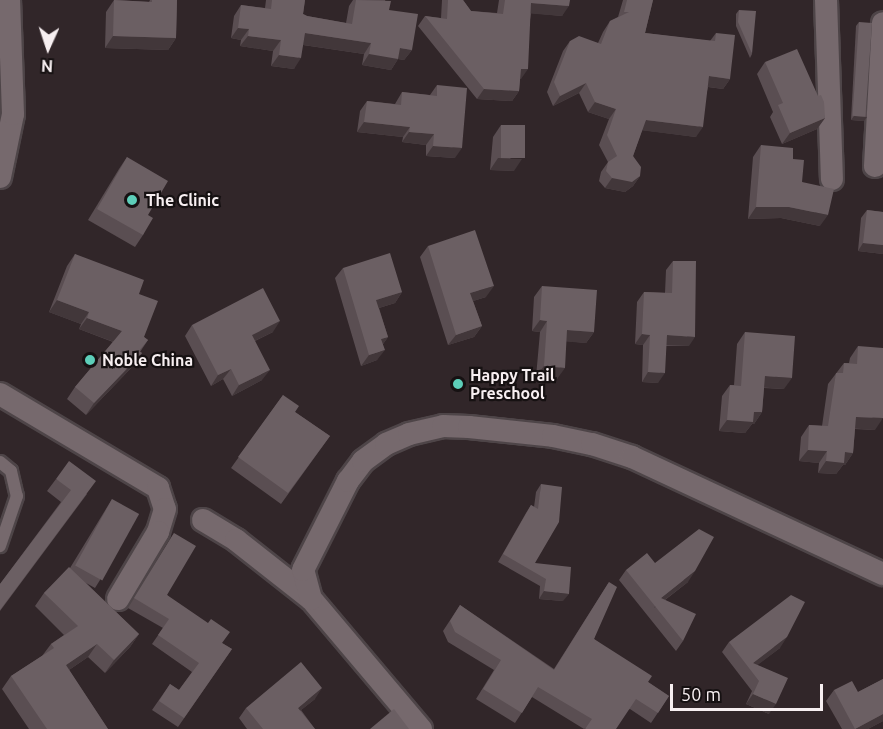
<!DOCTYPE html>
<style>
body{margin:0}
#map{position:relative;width:883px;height:729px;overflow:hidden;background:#312629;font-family:Ubuntu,sans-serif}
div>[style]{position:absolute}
.roads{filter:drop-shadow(2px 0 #4e4548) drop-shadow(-2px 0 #4e4548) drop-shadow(0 2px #4e4548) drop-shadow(0 -2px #4e4548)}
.lane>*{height:12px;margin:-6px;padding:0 6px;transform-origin:6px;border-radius:6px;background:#76696d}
.street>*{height:22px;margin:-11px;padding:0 11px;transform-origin:11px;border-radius:11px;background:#76696d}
.wall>*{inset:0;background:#5a4e52}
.shaded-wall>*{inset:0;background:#42373a}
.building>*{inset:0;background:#6b5f63;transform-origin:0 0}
.dots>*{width:16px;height:16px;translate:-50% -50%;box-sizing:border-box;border:3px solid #161112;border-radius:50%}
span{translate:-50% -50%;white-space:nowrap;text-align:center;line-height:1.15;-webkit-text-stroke:4.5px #161112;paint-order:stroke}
.poi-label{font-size:16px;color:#f7eff1;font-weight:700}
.left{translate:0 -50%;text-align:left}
.north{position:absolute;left:18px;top:18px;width:60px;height:60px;-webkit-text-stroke:4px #161112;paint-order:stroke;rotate:183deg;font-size:16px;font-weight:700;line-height:24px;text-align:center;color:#f7eff1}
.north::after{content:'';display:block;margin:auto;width:21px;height:27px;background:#f7eff1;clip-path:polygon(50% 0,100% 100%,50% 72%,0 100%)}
.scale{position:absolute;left:670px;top:684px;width:153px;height:27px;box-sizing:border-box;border:3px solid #f7eff1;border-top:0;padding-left:8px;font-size:18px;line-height:21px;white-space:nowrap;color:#f7eff1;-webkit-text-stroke:4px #161112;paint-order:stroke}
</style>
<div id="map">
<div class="roads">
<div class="lane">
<div style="left:0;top:462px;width:14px;rotate:39deg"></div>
<div style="left:11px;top:471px;width:26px;rotate:77deg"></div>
<div style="left:17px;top:496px;width:53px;rotate:108.8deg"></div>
</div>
<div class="street">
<div style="left:826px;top:0;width:179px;rotate:88.1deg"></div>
<div style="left:875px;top:166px;width:143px;rotate:-86.8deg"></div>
<div style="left:0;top:177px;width:64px;rotate:-78.3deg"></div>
<div style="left:13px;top:114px;width:114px;rotate:-92deg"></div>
<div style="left:0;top:394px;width:184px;rotate:30.7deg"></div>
<div style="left:158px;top:488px;width:22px;rotate:72deg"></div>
<div style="left:165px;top:509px;width:24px;rotate:107deg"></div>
<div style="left:158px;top:532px;width:78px;rotate:120.8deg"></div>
<div style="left:203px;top:520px;width:39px;rotate:31deg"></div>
<div style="left:236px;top:540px;width:95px;rotate:38.2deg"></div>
<div style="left:421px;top:729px;width:170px;rotate:-130.2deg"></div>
<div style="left:311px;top:599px;width:30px;rotate:-105deg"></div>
<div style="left:303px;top:570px;width:100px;rotate:-63.2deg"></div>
<div style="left:348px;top:481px;width:25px;rotate:-53deg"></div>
<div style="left:363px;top:461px;width:29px;rotate:-36deg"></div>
<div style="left:386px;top:444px;width:25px;rotate:-23deg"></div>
<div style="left:409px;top:434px;width:35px;rotate:-13deg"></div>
<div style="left:443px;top:426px;width:26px;rotate:2deg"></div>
<div style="left:469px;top:427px;width:84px;rotate:6.1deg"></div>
<div style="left:553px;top:436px;width:40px;rotate:12deg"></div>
<div style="left:592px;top:444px;width:42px;rotate:18deg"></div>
<div style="left:632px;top:457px;width:277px;rotate:25deg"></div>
</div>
</div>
<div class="wall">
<div style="clip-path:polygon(114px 0,149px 2px,150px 0,177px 0,176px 38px,168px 50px,105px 48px,106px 12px)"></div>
<div style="clip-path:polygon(266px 0,305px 0,303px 14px,307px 16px,346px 23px,349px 6px,353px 0,385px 0,389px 10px,412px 50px,404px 60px,398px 59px,391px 70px,362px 65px,364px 54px,303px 45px,294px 69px,271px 66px,273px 51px,240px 46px,241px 40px,231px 38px,234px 16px,241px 5px,265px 8px)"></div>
<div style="clip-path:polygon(442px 0,463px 0,471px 11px,497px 13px,499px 0,570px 0,562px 16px,531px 13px,521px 79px,520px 79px,519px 91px,512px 101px,477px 99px,418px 26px,425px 16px,441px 18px)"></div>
<div style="clip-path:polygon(623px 0,653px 0,645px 33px,710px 41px,716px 33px,730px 79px,723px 89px,708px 87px,696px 137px,642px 130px,633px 156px,640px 176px,633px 186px,625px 192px,605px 188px,599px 181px,601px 172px,608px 162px,599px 145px,609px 119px,588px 112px,579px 93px,553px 106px,547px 92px,563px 51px,570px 41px,598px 43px,603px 32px,610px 21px,618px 17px)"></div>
<div style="clip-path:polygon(739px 10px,752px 54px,750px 58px,736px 26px,736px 14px)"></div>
<div style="clip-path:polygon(859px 22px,867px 117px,864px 121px,851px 120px,856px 26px)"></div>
<div style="clip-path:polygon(765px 62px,818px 96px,825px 118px,817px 129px,782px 144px,770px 117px,773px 112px,757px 74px)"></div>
<div style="clip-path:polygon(437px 85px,455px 158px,426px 156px,426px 145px,402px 142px,403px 137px,357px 132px,360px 111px,367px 101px,395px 104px,402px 92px,430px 95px)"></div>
<div style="clip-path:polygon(501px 125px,514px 171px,490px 170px,493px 137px)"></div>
<div style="clip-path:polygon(761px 145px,793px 159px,820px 226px,781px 218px,748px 219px,753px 157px)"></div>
<div style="clip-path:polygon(127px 157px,148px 215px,143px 235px,135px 247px,88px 220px,119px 169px)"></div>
<div style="clip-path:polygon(867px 210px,883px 212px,883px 254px,858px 251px,861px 218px)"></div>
<div style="clip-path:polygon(428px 246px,486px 297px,473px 301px,482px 326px,474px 337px,448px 345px,420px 257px)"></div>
<div style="clip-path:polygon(75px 254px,139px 294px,144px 337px,148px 340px,140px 352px,142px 353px,134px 365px,86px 415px,67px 399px,75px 387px,113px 342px,79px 329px,81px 324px,49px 312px,67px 266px)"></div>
<div style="clip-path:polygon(673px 261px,689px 346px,666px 346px,658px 383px,642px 382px,643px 345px,635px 344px,637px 302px,644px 292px,665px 293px,666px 270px)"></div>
<div style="clip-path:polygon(343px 268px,402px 292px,395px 303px,379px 308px,388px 337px,383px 344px,377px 360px,361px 366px,335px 278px)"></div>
<div style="clip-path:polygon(542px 286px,594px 332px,586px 343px,566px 341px,557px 379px,536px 377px,540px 332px,532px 331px,534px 297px)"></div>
<div style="clip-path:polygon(192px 325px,273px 332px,255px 341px,262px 380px,232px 396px,223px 379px,211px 386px,185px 336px)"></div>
<div style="clip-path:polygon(745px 332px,784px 389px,764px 388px,762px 412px,754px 424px,752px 424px,745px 433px,719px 431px,722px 396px,730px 385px,734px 385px,737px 344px)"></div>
<div style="clip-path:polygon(858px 346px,875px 430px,855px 429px,853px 453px,845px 465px,843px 465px,836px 474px,818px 473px,819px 463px,799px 461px,801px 437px,809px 425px,822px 426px,828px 384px,844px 363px,849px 363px,850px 358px)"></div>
<div style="clip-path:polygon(283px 395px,295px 412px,330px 436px,281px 504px,231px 468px)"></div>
<div style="clip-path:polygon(56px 479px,87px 494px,0 611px,0 584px,61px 502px,47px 491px)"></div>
<div style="clip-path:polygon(541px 484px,535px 563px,563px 601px,539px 599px,540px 586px,498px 562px,526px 513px,531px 505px,534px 507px,536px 492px)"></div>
<div style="clip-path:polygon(112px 499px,100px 580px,95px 588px,86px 583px,139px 634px,130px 647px,105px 673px,88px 657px,69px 670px,108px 729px,29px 729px,2px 689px,11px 676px,42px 656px,51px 644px,64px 635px,35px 606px,44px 593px,70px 568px)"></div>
<div style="clip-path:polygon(174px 533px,167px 595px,222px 643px,232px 649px,178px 727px,152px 710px,170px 684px,179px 690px,192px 672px,152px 644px,163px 628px,128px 608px)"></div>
<div style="clip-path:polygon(655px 563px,688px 582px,665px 600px,683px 641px,676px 651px,619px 580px,626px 570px)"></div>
<div style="clip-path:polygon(609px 582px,594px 639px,648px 682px,669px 696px,651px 723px,630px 709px,584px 729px,532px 697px,515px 723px,476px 699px,494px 670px,448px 642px,443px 631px,460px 605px,554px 669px)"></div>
<div style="clip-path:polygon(729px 642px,780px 648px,757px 665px,769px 714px,746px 704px,752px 691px,722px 652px)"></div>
<div style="clip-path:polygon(883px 679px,883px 721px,868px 729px,842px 729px,826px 701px,834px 690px,858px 692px)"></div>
<div style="clip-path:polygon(315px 699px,301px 710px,315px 729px,247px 729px,239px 718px,246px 708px)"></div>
</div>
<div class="shaded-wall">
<div style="clip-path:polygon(531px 3px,569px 6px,562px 16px,524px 13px)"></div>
<div style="clip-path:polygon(238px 28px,249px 29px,241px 40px,231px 38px)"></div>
<div style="clip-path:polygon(305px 33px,371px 43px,364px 54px,297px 44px)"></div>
<div style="clip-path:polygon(113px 36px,176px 38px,168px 50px,105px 48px)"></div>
<div style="clip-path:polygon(248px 36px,281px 40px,273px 51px,240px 46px)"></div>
<div style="clip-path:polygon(400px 48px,412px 50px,404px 60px,398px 59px,391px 70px,362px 65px,369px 54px)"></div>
<div style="clip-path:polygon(279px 55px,301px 58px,294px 69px,271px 66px)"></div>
<div style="clip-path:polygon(521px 69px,528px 69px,521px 79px,514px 79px)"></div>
<div style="clip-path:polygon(709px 76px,730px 79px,723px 89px,702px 86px)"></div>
<div style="clip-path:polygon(586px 83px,579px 93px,553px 106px,560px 96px)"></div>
<div style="clip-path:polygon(484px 89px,519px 91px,512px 101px,477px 99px)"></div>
<div style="clip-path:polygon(595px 102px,616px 109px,609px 119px,588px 112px)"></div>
<div style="clip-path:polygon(854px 116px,867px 117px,864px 121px,851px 120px)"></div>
<div style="clip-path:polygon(825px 118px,817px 129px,782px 144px,790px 133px)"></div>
<div style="clip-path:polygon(646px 120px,703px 127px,696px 137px,639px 130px)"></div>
<div style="clip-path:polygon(364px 122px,410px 127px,403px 137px,357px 132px)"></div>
<div style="clip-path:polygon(409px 132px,434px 134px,426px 145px,402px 142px)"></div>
<div style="clip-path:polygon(433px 146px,462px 148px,455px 158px,426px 156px)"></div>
<div style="clip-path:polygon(498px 158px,522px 159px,514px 171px,490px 170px)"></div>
<div style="clip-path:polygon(640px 176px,633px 186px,625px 192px,605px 188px,612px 178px)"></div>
<div style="clip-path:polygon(756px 207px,789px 207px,828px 215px,820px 226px,781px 218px,748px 219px)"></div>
<div style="clip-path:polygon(863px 243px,883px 245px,883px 254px,858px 251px)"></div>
<div style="clip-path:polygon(494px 286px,486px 297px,463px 304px,470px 293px)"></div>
<div style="clip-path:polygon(402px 292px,395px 303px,369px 311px,376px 300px)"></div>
<div style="clip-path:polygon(57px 300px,89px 312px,81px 324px,49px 312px)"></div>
<div style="clip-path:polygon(87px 318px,122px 331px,114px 342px,79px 329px)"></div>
<div style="clip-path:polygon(540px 320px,547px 321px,540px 332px,532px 331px)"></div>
<div style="clip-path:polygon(280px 321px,273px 332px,244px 346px,252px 335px)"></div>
<div style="clip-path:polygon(482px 326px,474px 337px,448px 345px,456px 335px)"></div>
<div style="clip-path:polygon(567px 330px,594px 332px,586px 343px,559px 341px)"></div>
<div style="clip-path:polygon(642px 334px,650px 335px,643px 345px,635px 344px)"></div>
<div style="clip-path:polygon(667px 335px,695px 337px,689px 346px,660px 345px)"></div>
<div style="clip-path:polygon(388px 337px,381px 347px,381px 339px)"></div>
<div style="clip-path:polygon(385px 350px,377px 360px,361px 366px,369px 355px)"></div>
<div style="clip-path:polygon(142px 353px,134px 365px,86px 415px,94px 403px)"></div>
<div style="clip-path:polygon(544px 366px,565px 368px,557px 379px,536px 377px)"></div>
<div style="clip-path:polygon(231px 369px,223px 379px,211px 386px,218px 375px)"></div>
<div style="clip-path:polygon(270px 370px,262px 380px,232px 396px,239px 385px)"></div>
<div style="clip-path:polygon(648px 372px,665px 373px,658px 383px,642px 382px)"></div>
<div style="clip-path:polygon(765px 376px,792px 378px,784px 389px,757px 387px)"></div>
<div style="clip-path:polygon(754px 412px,762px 412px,754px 424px,752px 424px,745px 433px,719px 431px,727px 420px)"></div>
<div style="clip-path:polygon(856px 417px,883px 418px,875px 430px,848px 428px)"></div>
<div style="clip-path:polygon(808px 450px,827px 451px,819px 463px,799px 461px)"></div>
<div style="clip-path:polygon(845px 452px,853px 453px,845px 465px,843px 465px,836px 474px,818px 473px,826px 461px)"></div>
<div style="clip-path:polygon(695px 571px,688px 582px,654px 608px,661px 598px)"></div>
<div style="clip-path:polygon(544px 591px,569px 594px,563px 601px,539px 599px)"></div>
<div style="clip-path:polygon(139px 634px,130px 647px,105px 673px,114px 660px)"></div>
<div style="clip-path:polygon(787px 637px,780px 648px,751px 670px,753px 663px)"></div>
<div style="clip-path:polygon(97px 644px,88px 657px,57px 678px,66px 665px)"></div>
<div style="clip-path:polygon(322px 688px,315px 699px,291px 718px,298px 708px)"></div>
<div style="clip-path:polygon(753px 694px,776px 704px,769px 714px,746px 704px)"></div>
<div style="clip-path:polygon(883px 714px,883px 721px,868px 729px,855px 729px)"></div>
</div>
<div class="building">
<div style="clip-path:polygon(114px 0,152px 2px,152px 0,177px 0,176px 38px,113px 36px)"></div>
<div style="clip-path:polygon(272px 0,305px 0,303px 14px,307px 16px,352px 24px,356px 0,391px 1px,389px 10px,418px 14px,412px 50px,400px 48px,398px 59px,369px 54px,371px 43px,305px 33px,301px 58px,279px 55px,281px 40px,248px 36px,249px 29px,238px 28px,241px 5px,271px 9px)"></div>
<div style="clip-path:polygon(448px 0,463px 0,471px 11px,503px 14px,505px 0,570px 0,569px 6px,531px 3px,528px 69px,521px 69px,519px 91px,484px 89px,425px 16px,447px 19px)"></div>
<div style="clip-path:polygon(627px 0,653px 0,645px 33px,715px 41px,716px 33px,735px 35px,730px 79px,709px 76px,703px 127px,646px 120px,633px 156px,641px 167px,640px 176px,632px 182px,612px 178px,606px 171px,608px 162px,617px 156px,607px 135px,616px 109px,595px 102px,586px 83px,560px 96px,554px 82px,570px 41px,579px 36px,601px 44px,610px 21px,629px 12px,624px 12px)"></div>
<div style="clip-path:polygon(739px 10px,756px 11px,752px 54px,738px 22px)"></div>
<div style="left:859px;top:22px;width:13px;height:94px;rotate:4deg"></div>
<div style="clip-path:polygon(797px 49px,818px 96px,821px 95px,824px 102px,825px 118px,790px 133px,778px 105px,783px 103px,765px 62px)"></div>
<div style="clip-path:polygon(437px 85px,467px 88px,462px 148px,433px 146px,434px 134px,409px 132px,410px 127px,364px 122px,367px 101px,401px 105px,402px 92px,437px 96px)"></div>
<div style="left:501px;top:125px;width:24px;height:33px"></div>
<div style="clip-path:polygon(761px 145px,793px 148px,793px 159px,804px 160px,802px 182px,834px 189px,828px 215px,789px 207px,756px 207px)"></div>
<div style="clip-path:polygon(127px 157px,168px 181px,148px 215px,153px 218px,143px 235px,97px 209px)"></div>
<div style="clip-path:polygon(867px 210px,883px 212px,883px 245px,863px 243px)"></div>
<div style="clip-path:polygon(475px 230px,494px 286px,470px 293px,482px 326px,456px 335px,428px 246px)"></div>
<div style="clip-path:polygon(390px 253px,402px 292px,376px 300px,388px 337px,381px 339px,385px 350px,369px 355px,343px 268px)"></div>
<div style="clip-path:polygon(75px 254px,144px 280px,139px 294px,158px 301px,144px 337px,148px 340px,139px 351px,142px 353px,94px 403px,75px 387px,122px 331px,87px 318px,89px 312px,57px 300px)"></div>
<div style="clip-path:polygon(673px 261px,696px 261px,695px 337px,667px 335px,665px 373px,648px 372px,650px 335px,642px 334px,644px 292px,672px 293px)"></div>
<div style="clip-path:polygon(542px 286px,597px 290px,594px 332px,567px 330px,565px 368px,544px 366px,547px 321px,540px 320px)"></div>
<div style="clip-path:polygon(263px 288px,280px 321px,252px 335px,270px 370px,239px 385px,231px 369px,218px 375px,192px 325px)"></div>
<div style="clip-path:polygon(745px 332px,795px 336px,792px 378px,765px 376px,762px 412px,754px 412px,753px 422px,727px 420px,730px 385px,741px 386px)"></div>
<div style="clip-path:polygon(858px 346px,883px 348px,883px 418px,856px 417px,853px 453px,845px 452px,844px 463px,826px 461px,827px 451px,808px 450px,809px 425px,828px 426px,836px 373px,843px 373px,844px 363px,857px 364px)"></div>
<div style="clip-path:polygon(283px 395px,299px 406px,295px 412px,330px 436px,288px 493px,238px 457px)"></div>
<div style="clip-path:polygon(69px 461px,96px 481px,0 610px,0 584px,71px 490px,56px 479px)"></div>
<div style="clip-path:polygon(541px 484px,562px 487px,559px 522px,535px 563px,571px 567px,569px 594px,544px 591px,546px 579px,503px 554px,531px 505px,538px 509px)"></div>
<div style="left:112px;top:499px;width:31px;height:76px;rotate:29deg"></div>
<div style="clip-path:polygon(699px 529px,714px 537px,695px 571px,661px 598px,696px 614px,683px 641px,626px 570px,647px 553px,655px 563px)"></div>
<div style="clip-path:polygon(174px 533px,196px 546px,167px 595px,208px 623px,211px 619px,230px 632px,222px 643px,232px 649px,184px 718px,159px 701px,170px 684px,179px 690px,199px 663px,158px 635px,169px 619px,134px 598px)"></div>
<div style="clip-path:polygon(69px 567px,139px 634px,114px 660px,97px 644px,66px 665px,108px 729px,47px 729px,11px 676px,54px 648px,51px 644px,78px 626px,44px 593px)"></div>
<div style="clip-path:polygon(609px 582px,617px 587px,594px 639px,652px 676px,648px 682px,669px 696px,658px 713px,636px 699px,616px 729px,585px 729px,592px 719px,538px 687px,522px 713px,483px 689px,501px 660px,455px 632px,450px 621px,460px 605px,554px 670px)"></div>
<div style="clip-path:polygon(791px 595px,805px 602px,787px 637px,753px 663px,788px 678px,776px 704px,753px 694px,759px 681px,729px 642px)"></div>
<div style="clip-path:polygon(301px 662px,322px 688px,298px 708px,315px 729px,263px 729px,246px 708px)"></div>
<div style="clip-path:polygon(883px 679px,883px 714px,855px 729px,834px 690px,852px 681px,858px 692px)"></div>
<div style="clip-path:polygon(394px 709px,409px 729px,370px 729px)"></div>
</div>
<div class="dots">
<div style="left:132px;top:200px;background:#5dceb9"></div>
<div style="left:90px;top:360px;background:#5dceb9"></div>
<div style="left:458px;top:384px;background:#5dceb9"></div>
</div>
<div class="poi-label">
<span class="left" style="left:146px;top:200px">The Clinic</span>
<span class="left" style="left:102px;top:360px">Noble China</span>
<span class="left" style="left:470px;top:384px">Happy Trail<br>Preschool</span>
</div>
<div class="north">N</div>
<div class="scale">50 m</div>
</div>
